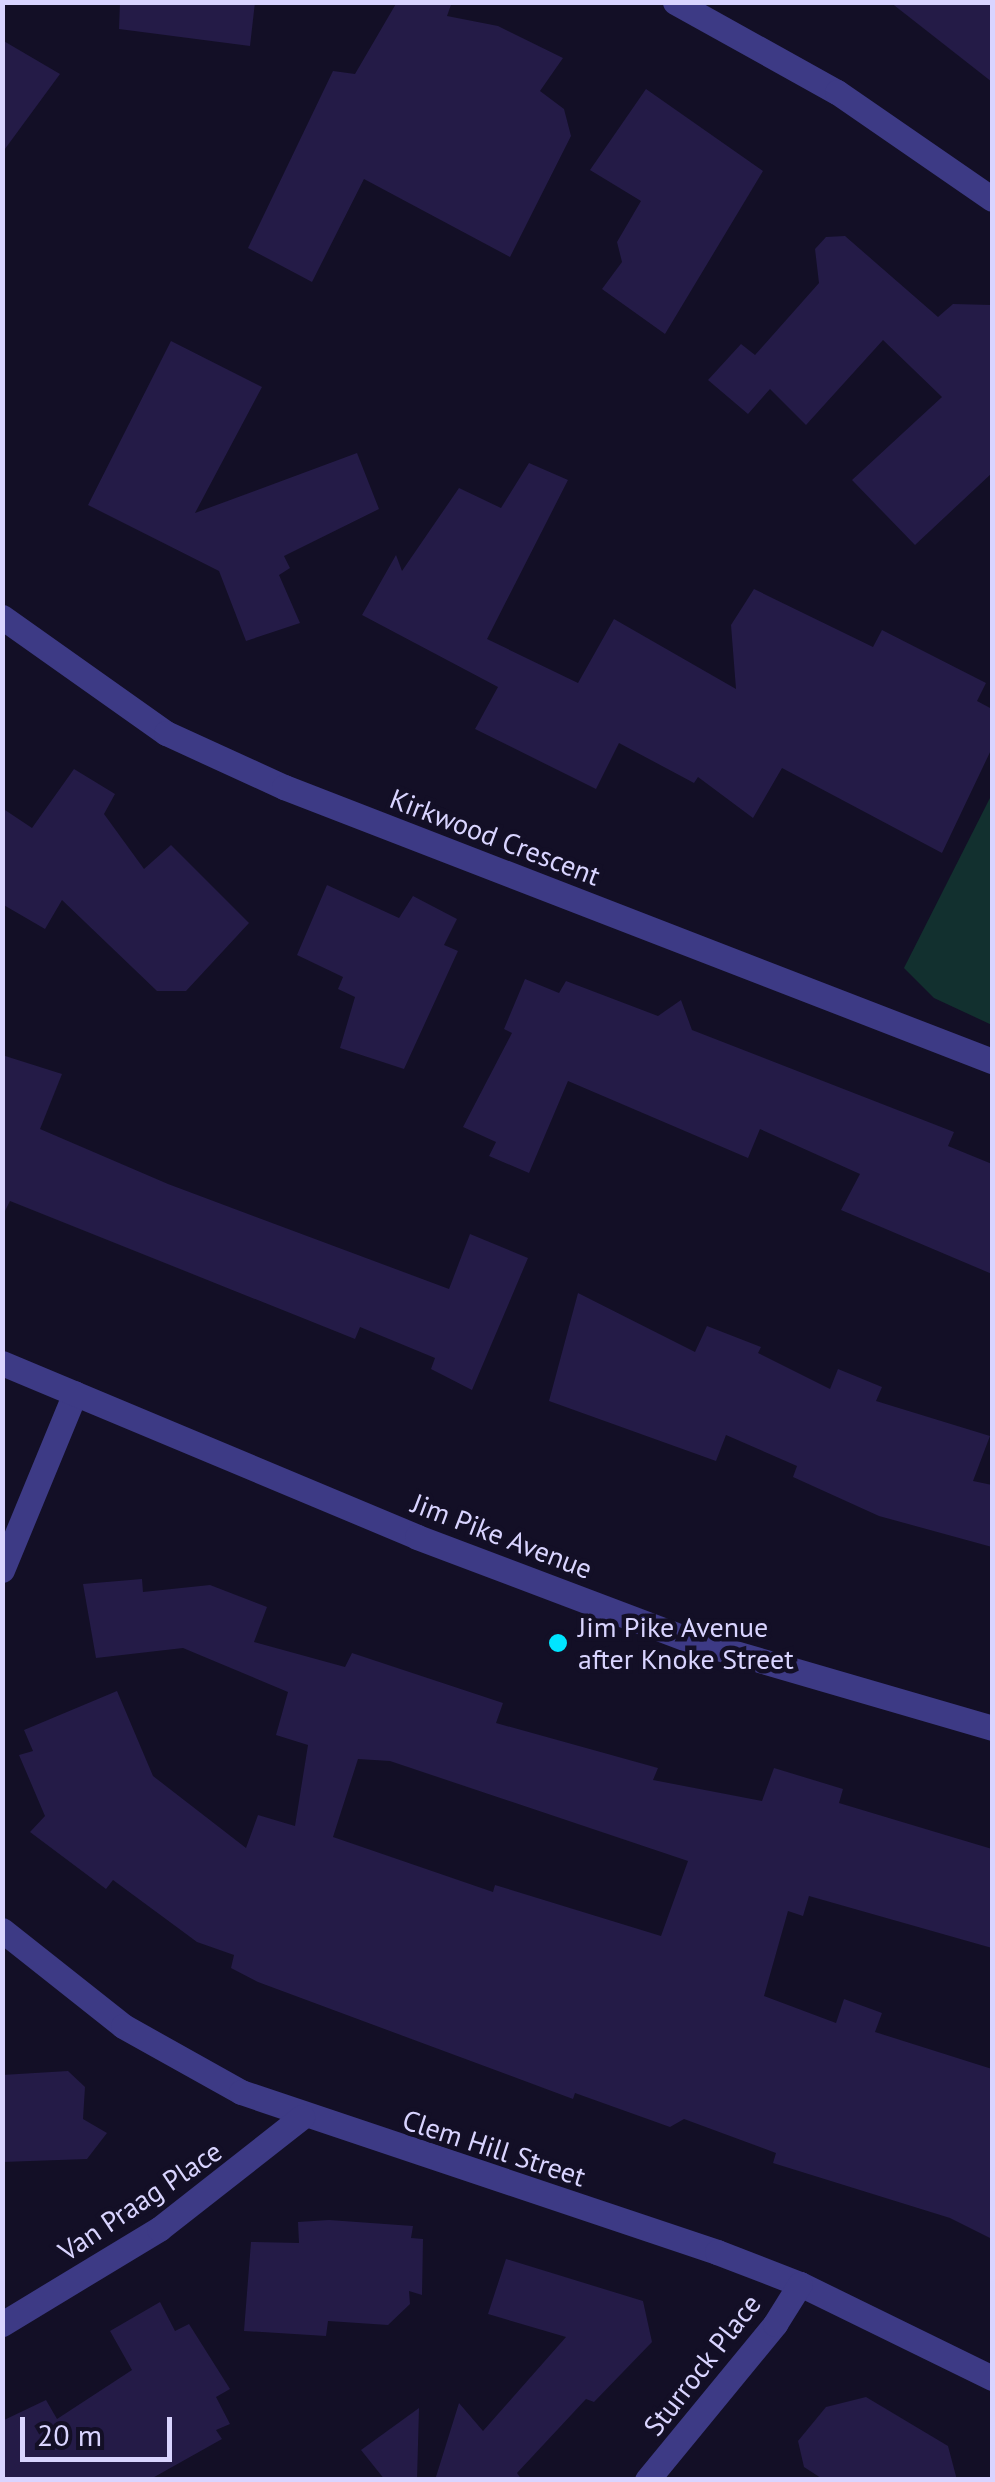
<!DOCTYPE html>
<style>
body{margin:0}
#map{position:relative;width:995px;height:2482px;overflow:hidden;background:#130f26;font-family:"PT Sans",sans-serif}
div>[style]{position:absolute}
.green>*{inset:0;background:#12302f}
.building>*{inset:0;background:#241b47}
.minor>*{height:25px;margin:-12.5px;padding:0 12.5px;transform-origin:12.5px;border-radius:12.5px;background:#3d3a85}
.tertiary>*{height:25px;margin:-12.5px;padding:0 12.5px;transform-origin:12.5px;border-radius:12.5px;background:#3d3a85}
.dots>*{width:28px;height:28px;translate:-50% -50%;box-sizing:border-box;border:5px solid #130f26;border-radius:50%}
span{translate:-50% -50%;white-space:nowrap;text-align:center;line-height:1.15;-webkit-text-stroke:9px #130f26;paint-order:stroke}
.street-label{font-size:28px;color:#d9d4ff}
.poi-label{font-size:28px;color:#d9d4ff}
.left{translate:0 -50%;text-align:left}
.frame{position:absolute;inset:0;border:5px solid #d9d4ff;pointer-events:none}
.scale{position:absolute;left:20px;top:2417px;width:152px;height:45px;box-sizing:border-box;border:5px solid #d9d4ff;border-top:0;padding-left:12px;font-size:30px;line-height:35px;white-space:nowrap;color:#d9d4ff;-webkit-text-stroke:8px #130f26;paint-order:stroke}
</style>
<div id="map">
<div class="green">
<div style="clip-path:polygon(992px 794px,992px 1025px,934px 998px,904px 968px)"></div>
</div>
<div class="building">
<div style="clip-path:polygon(120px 2px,255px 2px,250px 46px,119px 29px)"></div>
<div style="clip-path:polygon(397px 2px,452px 2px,447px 16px,498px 26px,563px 58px,540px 91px,564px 109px,571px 136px,510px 257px,364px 179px,312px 282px,248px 248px,333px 71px,355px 74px)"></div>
<div style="clip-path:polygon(890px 2px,992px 2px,992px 82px)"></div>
<div style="clip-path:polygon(2px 40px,60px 74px,2px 153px)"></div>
<div style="clip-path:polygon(646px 89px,763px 171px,665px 334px,602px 289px,622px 262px,617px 242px,641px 201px,590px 170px)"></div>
<div style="clip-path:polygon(845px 236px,938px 317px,953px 304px,992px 305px,992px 473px,915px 545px,852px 480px,942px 397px,883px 340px,806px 425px,770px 389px,748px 414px,708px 380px,741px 344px,755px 355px,819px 283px,815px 249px,826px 237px)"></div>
<div style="clip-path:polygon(171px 341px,262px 387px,195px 513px,357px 453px,379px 509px,284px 556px,290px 568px,279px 575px,300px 623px,246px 641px,219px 571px,88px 505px)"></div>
<div style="clip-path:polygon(529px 463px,568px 480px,487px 639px,578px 683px,614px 619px,736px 689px,731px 625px,754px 589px,873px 647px,882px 630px,986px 683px,977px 701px,992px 709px,992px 748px,942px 853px,782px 768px,753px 818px,698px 777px,694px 783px,619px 743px,596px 789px,475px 729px,498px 687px,362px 615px,396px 555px,402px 571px,459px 488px,501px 508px)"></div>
<div style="clip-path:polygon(74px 769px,115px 794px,104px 814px,144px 869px,171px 845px,249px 923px,186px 991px,157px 991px,62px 900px,45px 929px,2px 904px,2px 808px,32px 828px)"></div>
<div style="clip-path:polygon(327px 885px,399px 918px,413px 896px,457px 919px,444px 945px,458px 951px,404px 1069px,340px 1048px,355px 997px,338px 989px,343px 977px,297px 955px)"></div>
<div style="clip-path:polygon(525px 979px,559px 993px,566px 981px,658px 1016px,681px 1000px,692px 1030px,954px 1132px,948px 1146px,992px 1164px,992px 1274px,841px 1210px,860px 1174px,760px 1129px,748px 1158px,568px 1081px,529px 1173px,489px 1156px,496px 1142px,463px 1127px,512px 1033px,504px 1029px)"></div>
<div style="clip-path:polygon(2px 1055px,62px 1074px,40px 1129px,168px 1184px,449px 1289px,470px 1234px,528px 1258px,472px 1390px,431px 1369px,435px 1358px,360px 1327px,355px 1339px,10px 1201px,2px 1217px)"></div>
<div style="clip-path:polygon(578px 1293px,695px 1352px,707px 1326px,761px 1347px,758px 1353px,830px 1389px,838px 1369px,882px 1387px,876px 1401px,990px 1436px,973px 1481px,992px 1485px,992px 1547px,879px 1516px,793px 1477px,797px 1466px,726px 1435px,716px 1461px,549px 1401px)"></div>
<div style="clip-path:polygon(evenodd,142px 1579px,143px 1592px,210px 1585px,267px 1607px,254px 1642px,345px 1667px,352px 1653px,503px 1703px,496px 1723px,658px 1768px,653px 1780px,762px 1801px,774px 1768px,843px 1789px,839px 1803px,992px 1849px,992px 1948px,809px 1896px,803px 1916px,788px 1911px,764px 1996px,836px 2023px,844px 1999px,882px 2013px,875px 2032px,992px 2069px,992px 2239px,950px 2218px,773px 2163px,776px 2153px,684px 2119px,670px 2127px,575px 2093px,573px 2099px,258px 1982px,231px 1968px,234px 1955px,197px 1942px,113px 1880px,106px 1889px,30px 1832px,45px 1816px,19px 1755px,33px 1751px,24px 1730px,117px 1691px,153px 1776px,246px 1848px,258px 1815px,295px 1826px,308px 1745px,276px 1735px,288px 1692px,183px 1648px,96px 1658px,83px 1584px,142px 1579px,358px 1759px,390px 1761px,688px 1861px,661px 1936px,495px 1885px,493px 1892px,333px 1837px,358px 1759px)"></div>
<div style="clip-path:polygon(68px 2071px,85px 2087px,83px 2119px,107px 2133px,87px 2159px,2px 2162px,2px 2075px)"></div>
<div style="clip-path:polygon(329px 2220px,413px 2226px,411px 2238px,423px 2239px,422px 2295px,409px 2291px,410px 2304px,388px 2325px,328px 2321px,326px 2336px,244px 2331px,251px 2242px,299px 2243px,298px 2222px)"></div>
<div style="clip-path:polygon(506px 2259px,643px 2301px,652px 2342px,594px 2402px,586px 2399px,517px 2473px,522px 2480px,435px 2480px,459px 2403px,483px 2431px,566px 2337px,488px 2314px)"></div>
<div style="clip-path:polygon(160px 2302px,175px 2331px,189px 2324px,230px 2389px,216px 2397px,230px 2424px,216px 2430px,222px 2439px,149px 2480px,2px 2480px,2px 2421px,46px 2400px,57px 2419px,132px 2370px,110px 2331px)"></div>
<div style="clip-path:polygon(866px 2397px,948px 2446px,957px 2480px,824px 2480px,804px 2467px,798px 2441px,826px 2407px)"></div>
<div style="clip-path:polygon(419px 2408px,417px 2480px,385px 2480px,361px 2450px)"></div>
</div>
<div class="minor">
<div style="left:675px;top:2px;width:185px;rotate:29.1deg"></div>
<div style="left:837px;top:92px;width:188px;rotate:34.6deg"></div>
<div style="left:2px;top:617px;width:201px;rotate:35.3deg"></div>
<div style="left:166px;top:733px;width:130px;rotate:24.6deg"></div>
<div style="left:284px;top:787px;width:759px;rotate:21.16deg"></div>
<div style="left:2px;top:1570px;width:191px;rotate:-67.6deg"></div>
<div style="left:2px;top:1930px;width:154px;rotate:38.4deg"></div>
<div style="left:123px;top:2026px;width:135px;rotate:29.2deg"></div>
<div style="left:241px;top:2092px;width:502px;rotate:18.58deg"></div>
<div style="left:717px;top:2252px;width:89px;rotate:21.1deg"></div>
<div style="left:800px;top:2284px;width:214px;rotate:26.1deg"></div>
<div style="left:2px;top:2324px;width:184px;rotate:-31.2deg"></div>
<div style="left:159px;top:2229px;width:182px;rotate:-38.1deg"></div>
<div style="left:647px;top:2480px;width:202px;rotate:-50.6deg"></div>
<div style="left:775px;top:2324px;width:47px;rotate:-58deg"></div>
</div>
<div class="tertiary">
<div style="left:2px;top:1363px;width:450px;rotate:22.7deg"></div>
<div style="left:417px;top:1537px;width:292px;rotate:20.7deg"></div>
<div style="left:690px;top:1640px;width:315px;rotate:16.2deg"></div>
</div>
<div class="dots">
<div style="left:558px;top:1643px;background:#00e5ff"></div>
</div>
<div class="street-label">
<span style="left:495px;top:837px;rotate:21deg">Kirkwood Crescent</span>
<span style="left:502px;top:1536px;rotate:21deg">Jim Pike Avenue</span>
<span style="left:494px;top:2148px;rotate:18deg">Clem Hill Street</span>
<span style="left:140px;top:2201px;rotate:-34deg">Van Praag Place</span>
<span style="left:702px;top:2365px;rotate:-52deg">Sturrock Place</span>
</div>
<div class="poi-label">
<span class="left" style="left:578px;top:1643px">Jim Pike Avenue<br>after Knoke Street</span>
</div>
<div class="frame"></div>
<div class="scale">20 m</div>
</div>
